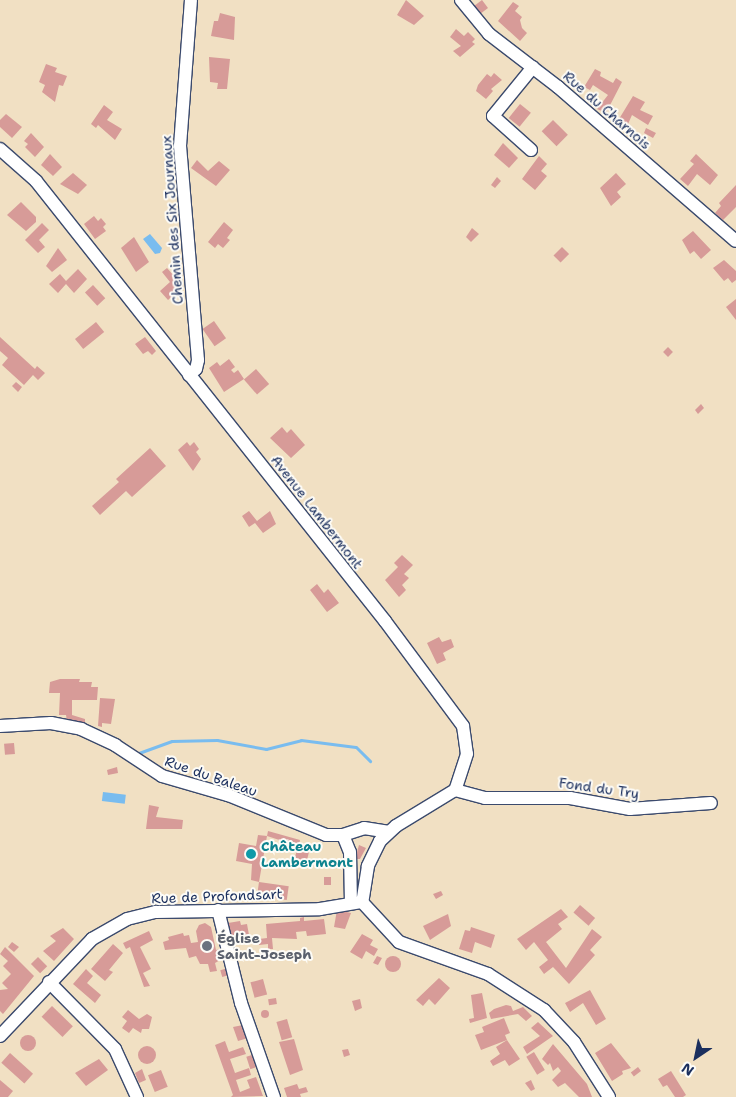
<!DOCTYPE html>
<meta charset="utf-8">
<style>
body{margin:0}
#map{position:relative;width:736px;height:1097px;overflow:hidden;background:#f1e0c3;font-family:"Shantell Sans",sans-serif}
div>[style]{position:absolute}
.water>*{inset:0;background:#79bcef;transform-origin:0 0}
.stream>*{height:3px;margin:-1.5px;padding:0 1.5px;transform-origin:1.5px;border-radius:1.5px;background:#79bcef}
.building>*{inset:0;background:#d79b98;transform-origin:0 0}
.round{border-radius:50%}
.roads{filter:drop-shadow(1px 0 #3b4a6d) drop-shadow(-1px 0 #3b4a6d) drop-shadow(0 1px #3b4a6d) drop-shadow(0 -1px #3b4a6d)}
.minor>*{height:12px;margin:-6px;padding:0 6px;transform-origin:6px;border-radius:6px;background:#fff}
.dots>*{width:14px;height:14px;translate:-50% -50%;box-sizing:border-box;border:2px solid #fdfcf7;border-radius:50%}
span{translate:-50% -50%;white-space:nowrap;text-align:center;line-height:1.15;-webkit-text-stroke:4px #fdfcf7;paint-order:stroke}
.street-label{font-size:14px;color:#1b2f5e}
.culture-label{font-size:14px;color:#0d838f;font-weight:700}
.left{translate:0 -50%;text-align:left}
.worship-label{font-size:14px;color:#5b616d;font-weight:700}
.north{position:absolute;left:671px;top:1032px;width:50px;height:50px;-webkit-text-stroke:4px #fdfcf7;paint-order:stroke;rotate:214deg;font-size:14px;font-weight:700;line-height:20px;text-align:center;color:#1b2f5e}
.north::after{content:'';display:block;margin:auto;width:18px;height:22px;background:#1b2f5e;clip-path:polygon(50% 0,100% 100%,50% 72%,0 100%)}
</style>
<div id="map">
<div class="water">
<div style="clip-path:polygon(150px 234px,162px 248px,160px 253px,155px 254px,143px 239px)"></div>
<div style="left:103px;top:792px;width:23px;height:9px;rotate:7deg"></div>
</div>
<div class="stream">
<div style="left:136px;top:754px;width:38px;rotate:-20deg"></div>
<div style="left:172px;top:741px;width:45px;rotate:-1.3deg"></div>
<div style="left:217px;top:740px;width:50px;rotate:10.4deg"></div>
<div style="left:266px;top:749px;width:36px;rotate:-14deg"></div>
<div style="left:301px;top:740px;width:55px;rotate:7.3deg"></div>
<div style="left:356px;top:747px;width:20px;rotate:45deg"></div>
</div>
<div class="building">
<div style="clip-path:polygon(406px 0,424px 16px,414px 25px,397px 15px)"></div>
<div style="left:482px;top:0;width:10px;height:10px;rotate:53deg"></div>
<div style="clip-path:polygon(513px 2px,519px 6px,515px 11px,522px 17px,520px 20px,522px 28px,527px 33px,520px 41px,498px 21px)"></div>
<div style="clip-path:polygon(220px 13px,235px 17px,234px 40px,211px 36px,214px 21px,218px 21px)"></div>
<div style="clip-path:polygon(456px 29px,464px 36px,468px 32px,475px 39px,472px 42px,475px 44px,460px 57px,453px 51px,461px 46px,450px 37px)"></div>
<div style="clip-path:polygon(209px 57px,230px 59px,227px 89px,217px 89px,218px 83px,210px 82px)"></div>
<div style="clip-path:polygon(46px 64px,57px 68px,55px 72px,67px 76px,63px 86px,59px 85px,55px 102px,42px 92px,45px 85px,39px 82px)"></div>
<div style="clip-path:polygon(595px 69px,601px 72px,600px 76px,613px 83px,616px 78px,622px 82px,606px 113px,597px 109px,608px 95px,593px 85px,590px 90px,584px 87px)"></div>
<div style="clip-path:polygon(494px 73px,502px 80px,491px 89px,493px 91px,486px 99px,476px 91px,478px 85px,487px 74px,491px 77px)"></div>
<div style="clip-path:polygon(633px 96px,645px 102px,640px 110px,653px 116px,648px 125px,632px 115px,628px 124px,619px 119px)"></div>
<div style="left:520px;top:104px;width:14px;height:18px;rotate:39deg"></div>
<div style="clip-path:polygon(104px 105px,113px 112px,107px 120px,122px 129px,115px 140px,98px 125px,96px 128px,91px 124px)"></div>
<div style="clip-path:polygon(6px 114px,22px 127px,12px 138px,0 127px,0 120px)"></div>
<div style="left:553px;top:120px;width:21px;height:16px;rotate:45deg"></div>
<div style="clip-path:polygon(646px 128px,656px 133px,653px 138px,644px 133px)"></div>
<div style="clip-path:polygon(31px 133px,44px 147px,35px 157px,25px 147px,28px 144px,24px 141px)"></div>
<div style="clip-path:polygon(503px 143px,518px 158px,509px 168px,494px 155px)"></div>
<div style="clip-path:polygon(50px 154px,62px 167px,53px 176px,41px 165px)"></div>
<div style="clip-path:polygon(696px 154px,718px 175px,710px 185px,697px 174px,688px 186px,680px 179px,694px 164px,690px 161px)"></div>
<div style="clip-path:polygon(539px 156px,547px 164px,541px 171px,547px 176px,535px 190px,522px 179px)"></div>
<div style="clip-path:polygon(197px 160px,208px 171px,219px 161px,230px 170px,216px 186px,191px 168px)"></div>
<div style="clip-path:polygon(73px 173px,87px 185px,78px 194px,60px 184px)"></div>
<div style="clip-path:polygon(616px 173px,626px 184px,617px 192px,621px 197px,611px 206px,600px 188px)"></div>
<div style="clip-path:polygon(497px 177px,501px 181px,495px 188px,491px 185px)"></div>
<div style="clip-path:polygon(736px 185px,736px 207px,723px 220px,715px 213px,721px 206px,719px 203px)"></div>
<div style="clip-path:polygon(21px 202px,36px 217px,36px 222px,26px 231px,7px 215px)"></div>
<div style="clip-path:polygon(94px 216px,98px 221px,101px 218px,106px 224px,103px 227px,106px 231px,95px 239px,84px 224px)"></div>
<div style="clip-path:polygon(224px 222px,233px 230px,227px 238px,230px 240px,223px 248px,218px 244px,215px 248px,208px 242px)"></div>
<div style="clip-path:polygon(42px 223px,49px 230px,39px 240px,45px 247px,38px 253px,25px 240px)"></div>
<div style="clip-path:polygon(472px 228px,479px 234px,471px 242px,466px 237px)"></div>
<div style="clip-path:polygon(693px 231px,711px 250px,701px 259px,694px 251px,690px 254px,682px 240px)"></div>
<div style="clip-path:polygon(134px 237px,149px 262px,136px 272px,121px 248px)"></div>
<div style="left:562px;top:247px;width:10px;height:12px;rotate:45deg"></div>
<div style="clip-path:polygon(58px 248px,67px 260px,52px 272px,46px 266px)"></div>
<div style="clip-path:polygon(724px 260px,736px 271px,736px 280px,732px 283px,728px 278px,724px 281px,713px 268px)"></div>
<div style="clip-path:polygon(167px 268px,183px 286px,168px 300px,160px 291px,170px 282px,162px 272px)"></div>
<div style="clip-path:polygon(78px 269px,87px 279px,74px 293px,66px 284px,58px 293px,49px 284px,60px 274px,66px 281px)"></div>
<div style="left:93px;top:285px;width:18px;height:11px;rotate:47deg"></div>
<div style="clip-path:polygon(736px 299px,736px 320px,726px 307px)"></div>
<div style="left:214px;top:321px;width:21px;height:14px;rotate:55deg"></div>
<div style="left:96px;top:322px;width:13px;height:27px;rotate:51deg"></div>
<div style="clip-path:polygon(0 337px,35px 369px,37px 366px,45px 373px,38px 380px,33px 375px,24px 385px,2px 365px,8px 358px,0 351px)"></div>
<div style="clip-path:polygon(145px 337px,156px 351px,152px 355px,148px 351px,143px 354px,135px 344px)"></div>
<div style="left:668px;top:347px;width:7px;height:7px;rotate:45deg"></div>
<div style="clip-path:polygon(229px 359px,235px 367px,231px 370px,234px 373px,238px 370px,244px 379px,224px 392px,209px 368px,217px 362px,220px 366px)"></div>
<div style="left:256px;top:369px;width:20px;height:16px;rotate:49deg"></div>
<div style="clip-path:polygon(16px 382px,22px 387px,18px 392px,12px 386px)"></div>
<div style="clip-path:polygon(701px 404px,704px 408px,698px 414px,695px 410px)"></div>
<div style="clip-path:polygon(282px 427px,287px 433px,291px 429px,305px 445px,291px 458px,270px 438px)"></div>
<div style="clip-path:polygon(187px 442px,190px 446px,194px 442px,199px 449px,196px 452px,201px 459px,193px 471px,178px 450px)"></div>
<div style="clip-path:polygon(150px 448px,166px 466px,132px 497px,126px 491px,100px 515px,92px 506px,119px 482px,116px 479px)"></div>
<div style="clip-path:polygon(249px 511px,257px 521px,270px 511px,276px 524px,263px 533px,255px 523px,249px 527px,242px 516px)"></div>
<div style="clip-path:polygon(402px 555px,413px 565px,404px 574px,409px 578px,402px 585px,406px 590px,399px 597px,385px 580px,398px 567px,394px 563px)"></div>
<div style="clip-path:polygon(317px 584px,324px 593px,328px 589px,339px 603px,327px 612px,310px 590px)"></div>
<div style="clip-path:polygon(439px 637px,442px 642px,451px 639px,454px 647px,443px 653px,446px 660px,437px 664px,427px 643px)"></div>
<div style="clip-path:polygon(60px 679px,80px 679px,79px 682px,92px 682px,91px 687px,98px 687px,97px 700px,72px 700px,72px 715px,85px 719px,85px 725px,67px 721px,66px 715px,59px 715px,60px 693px,49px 693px,50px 682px)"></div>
<div style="clip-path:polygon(100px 698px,115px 699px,111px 724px,102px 723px,102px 727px,98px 726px)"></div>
<div style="left:14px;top:743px;width:11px;height:10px;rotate:85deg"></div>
<div style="clip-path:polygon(117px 767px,118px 773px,108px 775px,107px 770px)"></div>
<div style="clip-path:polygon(149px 805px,159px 807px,156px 817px,183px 820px,182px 829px,146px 829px)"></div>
<div style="clip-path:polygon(268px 831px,300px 840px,299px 845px,310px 848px,306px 864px,294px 861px,298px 846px,267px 836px,259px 882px,251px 880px,252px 864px,236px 861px,239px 843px,256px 846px,258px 835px,267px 836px)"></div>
<div style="clip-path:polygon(359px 845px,366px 848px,360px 859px,355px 859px)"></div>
<div style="left:324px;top:877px;width:7px;height:8px"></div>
<div style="left:259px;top:882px;width:30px;height:14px;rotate:8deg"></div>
<div style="clip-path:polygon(441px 891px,443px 895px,436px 899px,433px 894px)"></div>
<div style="left:580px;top:905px;width:20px;height:10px;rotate:41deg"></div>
<div style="clip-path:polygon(561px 909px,568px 917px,558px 924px,562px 929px,546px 942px,566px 968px,592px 929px,602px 937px,590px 950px,595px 955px,569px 984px,553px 967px,544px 974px,539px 967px,548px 960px,534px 942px,526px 950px,517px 939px)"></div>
<div style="clip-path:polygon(337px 910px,351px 913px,345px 929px,334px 927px)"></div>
<div style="clip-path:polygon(448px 914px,451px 926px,430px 940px,423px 926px)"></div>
<div style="clip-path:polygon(304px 917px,304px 921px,324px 919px,326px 934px,307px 936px,306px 931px,296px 932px,297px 939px,272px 938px,273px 949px,268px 949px,268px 944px,259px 945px,259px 939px,267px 938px,266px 924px,300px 921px,300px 918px)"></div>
<div style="clip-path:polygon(240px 921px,241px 925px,247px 924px,249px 935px,242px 936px,244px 943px,233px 944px,228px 923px)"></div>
<div style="clip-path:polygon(205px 923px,211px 927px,216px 950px,220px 949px,222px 959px,215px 963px,217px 971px,210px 972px,208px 964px,200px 964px,196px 956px,189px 958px,186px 948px,165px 950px,163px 942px,169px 940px,168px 937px,183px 933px,184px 936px,189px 935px,191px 943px,198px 942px,196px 931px,199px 925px)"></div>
<div style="clip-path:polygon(471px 927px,495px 935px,491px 948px,475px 942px,472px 953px,459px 949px,465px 930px,470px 931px)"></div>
<div style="clip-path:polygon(63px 928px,74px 939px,54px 961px,43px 951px,56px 941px,50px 936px)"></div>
<div style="clip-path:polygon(149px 931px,153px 940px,140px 947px,151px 969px,143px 973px,150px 986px,144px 987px,130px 947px,126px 949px,123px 943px)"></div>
<div style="clip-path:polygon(362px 934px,373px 940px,370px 945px,378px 949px,374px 956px,366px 951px,362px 959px,350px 952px)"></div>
<div style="clip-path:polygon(12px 942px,19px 947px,14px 952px,8px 947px)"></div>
<div style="clip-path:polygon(113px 944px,123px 953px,109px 970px,113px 972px,105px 981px,91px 969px)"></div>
<div style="clip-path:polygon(5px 947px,34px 976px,3px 1014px,0 1011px,0 990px,8px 989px,2px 983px,11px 974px,3px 966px,8px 961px,0 954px)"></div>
<div class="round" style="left:385px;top:956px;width:16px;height:16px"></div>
<div style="clip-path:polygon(377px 956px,382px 958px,378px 965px,373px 963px)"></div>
<div style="left:38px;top:957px;width:13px;height:10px;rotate:45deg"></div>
<div style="left:228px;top:968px;width:7px;height:8px;rotate:74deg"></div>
<div style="clip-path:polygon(86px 969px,93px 976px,87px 983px,101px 995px,95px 1003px,73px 984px)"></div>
<div style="clip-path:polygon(439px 978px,450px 988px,435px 1005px,429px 999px,423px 1006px,416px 1000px)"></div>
<div style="left:263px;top:979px;width:16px;height:13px;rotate:75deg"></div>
<div style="clip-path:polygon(590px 990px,606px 1019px,596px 1025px,583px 1003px,570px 1012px,565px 1003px)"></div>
<div style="clip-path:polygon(482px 993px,487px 1018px,470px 1023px,469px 1019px,474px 1018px,471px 995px)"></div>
<div style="left:276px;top:998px;width:6px;height:8px;rotate:81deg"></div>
<div style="clip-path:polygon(360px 999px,362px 1008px,355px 1011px,352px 1001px)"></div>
<div style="clip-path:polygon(506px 1005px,511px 1006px,513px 1011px,523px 1007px,532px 1016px,526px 1021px,518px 1014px,491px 1019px,489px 1013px,494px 1009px)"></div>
<div style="left:52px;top:1006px;width:29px;height:15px;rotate:44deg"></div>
<div class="round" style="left:261px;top:1010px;width:8px;height:8px"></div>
<div style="clip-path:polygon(128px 1010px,139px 1019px,147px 1014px,152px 1017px,149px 1029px,142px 1029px,141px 1033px,133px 1028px,129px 1033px,122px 1028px,127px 1021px,122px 1017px)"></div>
<div style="clip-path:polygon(504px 1018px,510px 1033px,505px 1035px,507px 1040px,481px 1050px,475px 1035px,484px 1032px,482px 1027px)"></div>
<div style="left:287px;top:1019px;width:19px;height:11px;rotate:74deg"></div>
<div style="clip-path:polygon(538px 1022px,553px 1036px,527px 1054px,523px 1047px,540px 1036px,531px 1028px)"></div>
<div style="clip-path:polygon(243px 1025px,248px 1038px,238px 1041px,233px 1027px)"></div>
<div class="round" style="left:20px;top:1035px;width:16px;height:16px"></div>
<div style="clip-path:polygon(294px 1039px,303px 1070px,290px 1075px,279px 1042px)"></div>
<div style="clip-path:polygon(507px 1040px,520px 1059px,509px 1066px,505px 1060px,493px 1066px,490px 1061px,500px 1054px,496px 1047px)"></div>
<div style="clip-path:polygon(225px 1041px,229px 1052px,243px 1047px,246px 1054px,230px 1059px,235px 1073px,249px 1068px,251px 1075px,236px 1080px,240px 1092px,250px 1088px,247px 1080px,256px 1077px,263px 1096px,231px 1097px,233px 1095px,215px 1045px)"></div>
<div style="clip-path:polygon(611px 1043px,631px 1068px,622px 1071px,623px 1074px,612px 1081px,595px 1053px)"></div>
<div style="clip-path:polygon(553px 1044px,587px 1084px,592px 1097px,579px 1097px,565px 1083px,558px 1087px,552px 1080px,561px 1071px,558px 1067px,553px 1071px,550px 1063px,548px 1065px,542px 1059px)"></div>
<div class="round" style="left:138px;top:1046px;width:18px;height:18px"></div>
<div style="clip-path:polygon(348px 1049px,350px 1055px,344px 1057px,342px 1050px)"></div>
<div style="left:534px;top:1052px;width:21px;height:9px;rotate:59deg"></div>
<div style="left:10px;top:1053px;width:31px;height:13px;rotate:42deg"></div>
<div style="left:252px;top:1055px;width:13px;height:6px;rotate:72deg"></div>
<div style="clip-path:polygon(99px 1059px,108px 1070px,86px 1086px,75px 1073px)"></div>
<div style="left:638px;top:1067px;width:5px;height:9px;rotate:53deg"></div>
<div style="clip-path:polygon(142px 1069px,146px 1080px,139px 1083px,135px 1073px)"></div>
<div style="left:161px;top:1070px;width:18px;height:14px;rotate:68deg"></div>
<div style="clip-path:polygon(671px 1071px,686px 1095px,683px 1097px,675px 1097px,667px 1085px,663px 1087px,658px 1079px)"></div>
<div style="clip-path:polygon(0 1080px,13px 1091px,8px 1097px,0 1097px)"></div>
<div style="clip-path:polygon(531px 1080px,535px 1089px,531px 1091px,525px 1083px)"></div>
<div style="clip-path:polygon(297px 1084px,299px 1089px,306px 1087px,308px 1092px,300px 1094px,301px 1097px,287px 1097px,284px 1088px)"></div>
</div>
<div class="roads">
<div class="minor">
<div style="left:461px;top:0;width:44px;rotate:50.5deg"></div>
<div style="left:489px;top:34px;width:87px;rotate:37.5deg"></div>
<div style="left:558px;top:87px;width:235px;rotate:40.9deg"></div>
<div style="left:0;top:149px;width:48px;rotate:41.6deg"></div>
<div style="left:36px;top:181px;width:562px;rotate:51.58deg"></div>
<div style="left:385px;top:621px;width:131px;rotate:53.4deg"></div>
<div style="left:463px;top:726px;width:28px;rotate:82deg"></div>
<div style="left:467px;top:754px;width:38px;rotate:108deg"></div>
<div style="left:455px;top:790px;width:69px;rotate:148.6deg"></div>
<div style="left:396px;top:826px;width:22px;rotate:137deg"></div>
<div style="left:380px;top:841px;width:28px;rotate:116deg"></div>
<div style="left:368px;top:866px;width:36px;rotate:99deg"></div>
<div style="left:531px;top:150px;width:51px;rotate:-138.2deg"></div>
<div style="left:493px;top:116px;width:63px;rotate:-50.8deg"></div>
<div style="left:189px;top:375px;width:9px;rotate:-41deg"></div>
<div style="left:196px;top:369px;width:9px;rotate:-77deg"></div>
<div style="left:198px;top:360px;width:215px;rotate:-94.8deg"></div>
<div style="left:180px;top:146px;width:146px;rotate:-85.7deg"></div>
<div style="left:0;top:726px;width:51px;rotate:-3.4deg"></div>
<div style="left:51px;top:723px;width:31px;rotate:11deg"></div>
<div style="left:81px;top:729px;width:38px;rotate:25deg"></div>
<div style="left:115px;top:745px;width:56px;rotate:33.4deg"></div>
<div style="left:162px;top:776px;width:69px;rotate:16.1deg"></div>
<div style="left:228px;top:795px;width:106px;rotate:22.2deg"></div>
<div style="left:326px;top:835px;width:17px"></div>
<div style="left:343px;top:835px;width:22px;rotate:-18deg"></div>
<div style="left:364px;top:828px;width:24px;rotate:9deg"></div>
<div style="left:455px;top:790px;width:31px;rotate:15deg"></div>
<div style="left:485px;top:798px;width:85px"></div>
<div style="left:570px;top:798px;width:61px;rotate:10.4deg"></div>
<div style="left:630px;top:809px;width:81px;rotate:-4.2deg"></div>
<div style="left:343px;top:835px;width:18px;rotate:68deg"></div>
<div style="left:350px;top:852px;width:51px;rotate:88.9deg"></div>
<div style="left:362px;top:902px;width:54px;rotate:47.2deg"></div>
<div style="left:399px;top:942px;width:95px;rotate:19.8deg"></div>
<div style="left:488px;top:974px;width:67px;rotate:32.7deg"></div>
<div style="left:544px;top:1010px;width:44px;rotate:46.8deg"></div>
<div style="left:574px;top:1042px;width:65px;rotate:57.5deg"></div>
<div style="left:218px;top:910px;width:96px;rotate:76.1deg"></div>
<div style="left:241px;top:1003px;width:100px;rotate:70.7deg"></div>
<div style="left:49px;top:982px;width:94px;rotate:45.4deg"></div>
<div style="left:115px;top:1049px;width:53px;rotate:65.4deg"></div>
<div style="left:0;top:1036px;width:134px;rotate:-46.5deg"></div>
<div style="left:92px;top:939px;width:40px;rotate:-29.7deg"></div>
<div style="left:127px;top:919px;width:30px;rotate:-14deg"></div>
<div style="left:156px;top:912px;width:164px;rotate:-1deg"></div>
<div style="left:320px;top:909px;width:43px;rotate:-9.5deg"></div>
</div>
</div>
<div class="dots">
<div style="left:251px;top:854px;background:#0f9aa8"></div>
<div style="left:207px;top:946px;background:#6b7280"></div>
</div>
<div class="street-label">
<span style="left:607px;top:110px;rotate:41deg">Rue du Charnois</span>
<span style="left:172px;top:220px;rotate:-94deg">Chemin des Six Journaux</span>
<span style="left:317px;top:512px;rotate:52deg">Avenue Lambermont</span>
<span style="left:211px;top:776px;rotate:19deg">Rue du Baleau</span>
<span style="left:599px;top:788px;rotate:8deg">Fond du Try</span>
<span style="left:217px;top:896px;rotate:-2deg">Rue de Profondsart</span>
</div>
<div class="culture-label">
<span class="left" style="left:261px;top:854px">Château<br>Lambermont</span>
</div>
<div class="worship-label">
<span class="left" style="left:217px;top:946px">Église<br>Saint-Joseph</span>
</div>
<div class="north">N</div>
</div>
